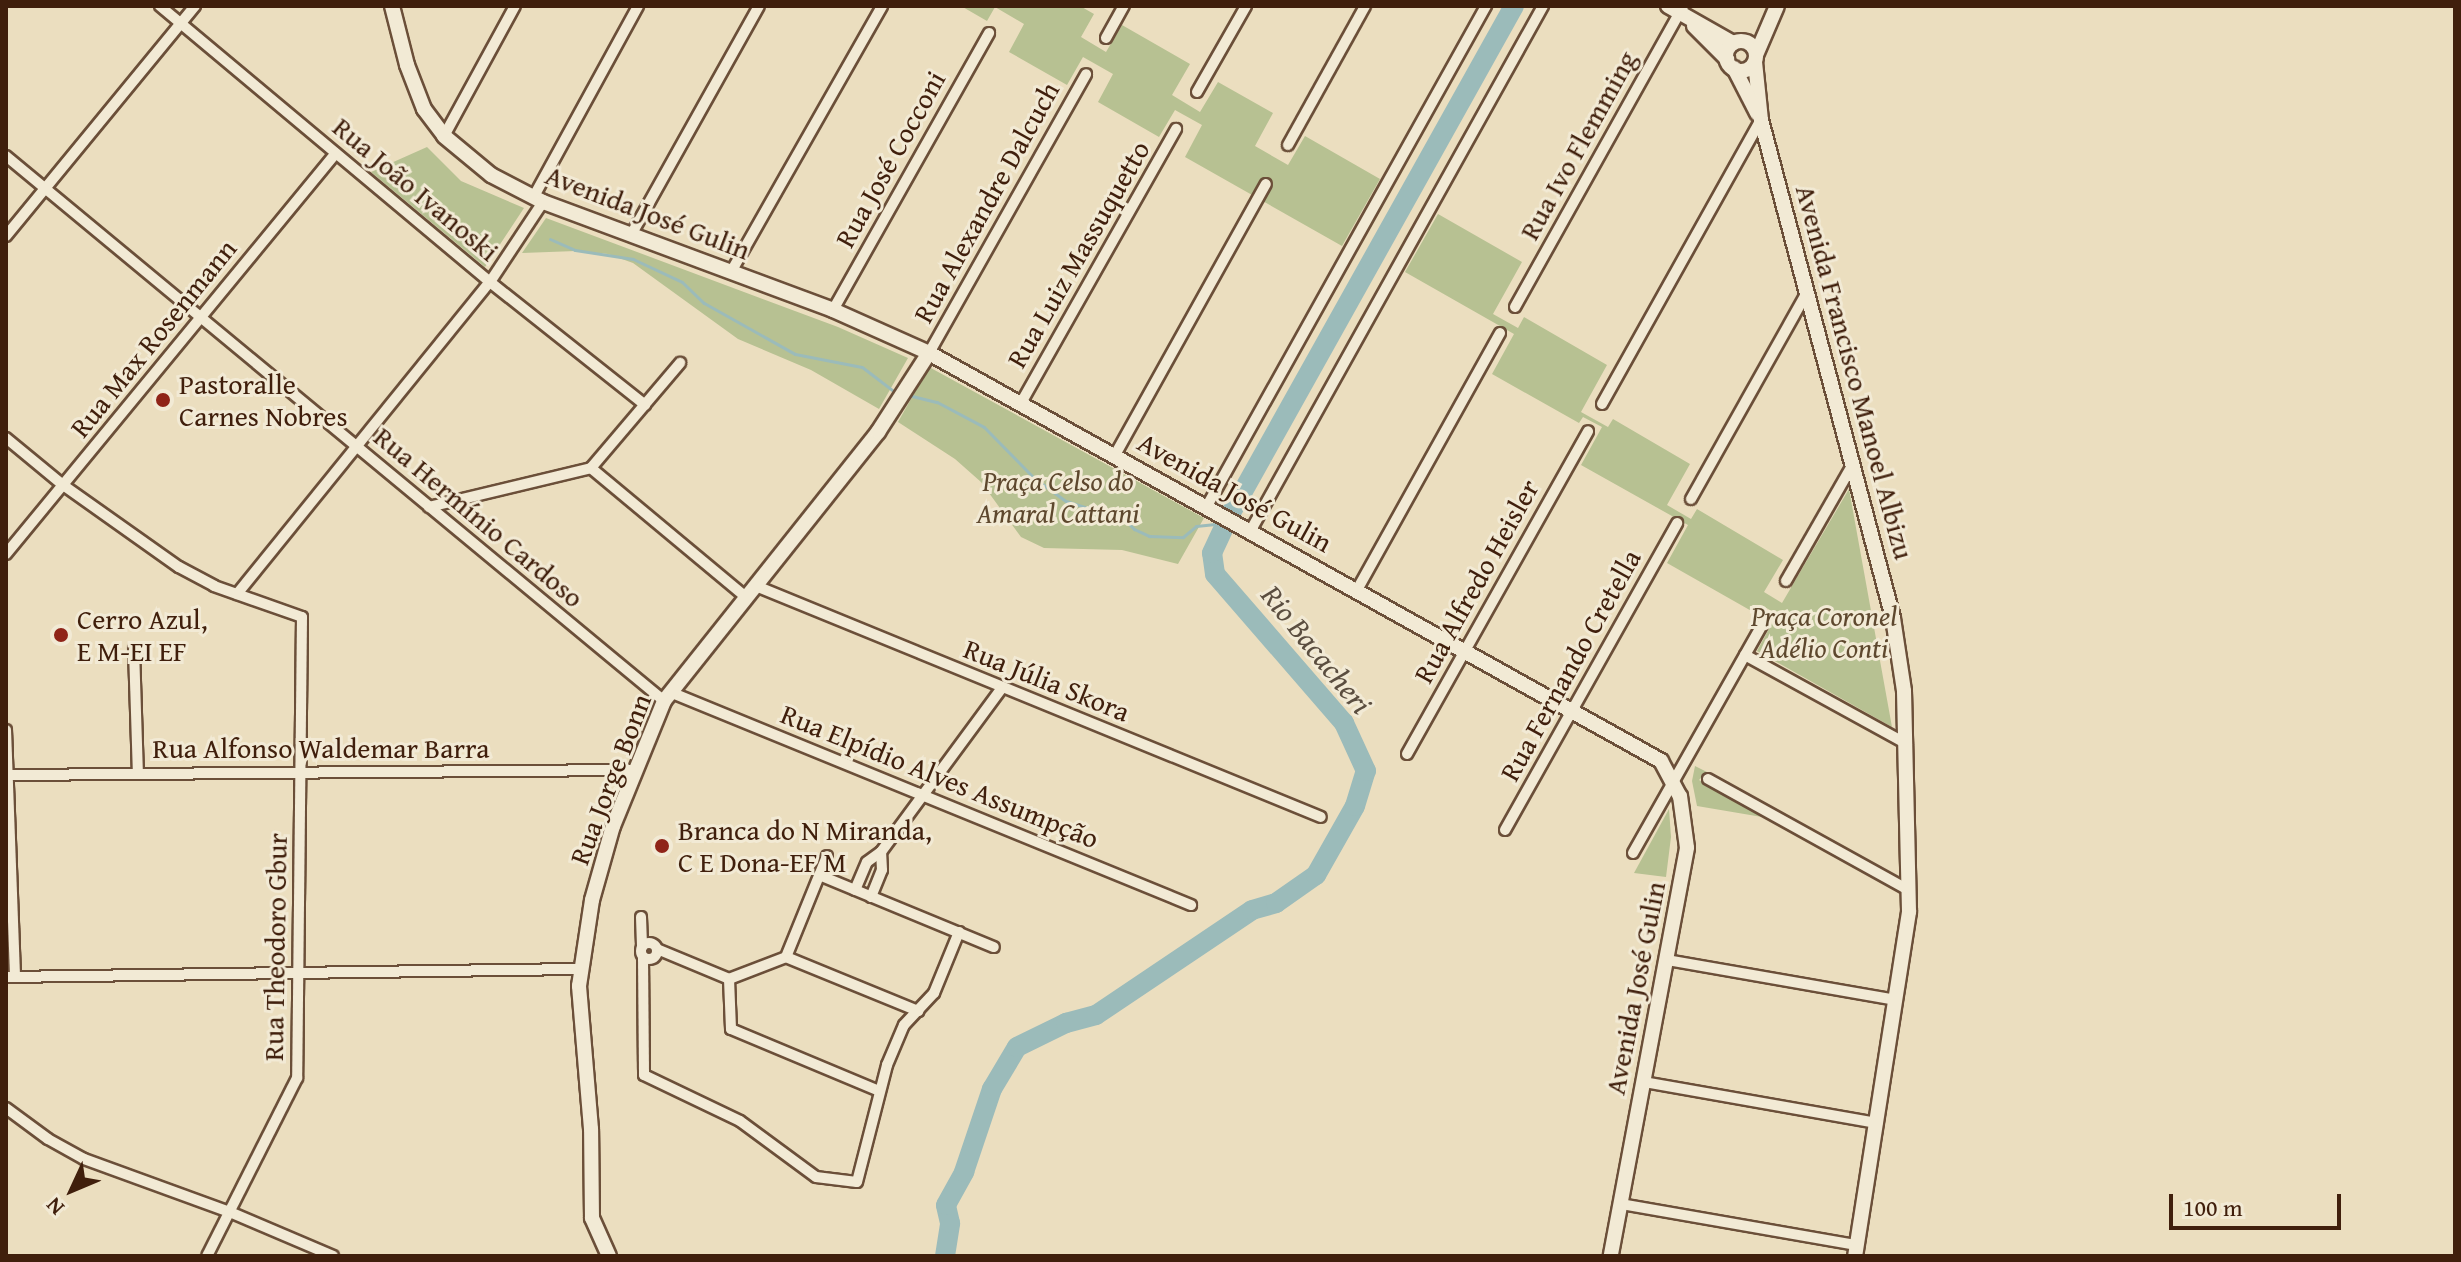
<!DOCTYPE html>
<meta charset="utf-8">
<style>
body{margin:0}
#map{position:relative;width:2461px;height:1262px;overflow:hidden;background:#ebdebf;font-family:"Gentium Book Plus",serif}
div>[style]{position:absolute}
.green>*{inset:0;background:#b7c192}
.stream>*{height:3px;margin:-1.5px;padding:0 1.5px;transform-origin:1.5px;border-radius:1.5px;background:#9bbbba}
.river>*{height:20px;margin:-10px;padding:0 10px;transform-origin:10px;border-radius:10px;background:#9bbbba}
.roads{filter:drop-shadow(2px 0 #6b4f39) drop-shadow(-2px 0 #6b4f39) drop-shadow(0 2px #6b4f39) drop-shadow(0 -2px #6b4f39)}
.street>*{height:10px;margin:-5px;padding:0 5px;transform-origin:5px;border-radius:5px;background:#f2ead5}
.street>.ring{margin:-5px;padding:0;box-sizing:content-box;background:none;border:10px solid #f2ead5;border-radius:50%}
.secondary>*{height:14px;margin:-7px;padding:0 7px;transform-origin:7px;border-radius:7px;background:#f2ead5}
.secondary>.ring{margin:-7px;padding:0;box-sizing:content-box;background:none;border:14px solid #f2ead5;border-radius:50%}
.dots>*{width:22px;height:22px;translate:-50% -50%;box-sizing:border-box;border:4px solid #f2ead5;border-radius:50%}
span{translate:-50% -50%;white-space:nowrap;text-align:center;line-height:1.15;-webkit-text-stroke:6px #f2ead5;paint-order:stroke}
.street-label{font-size:28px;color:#401f0c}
.poi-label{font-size:28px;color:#401f0c}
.left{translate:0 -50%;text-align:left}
.park-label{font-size:28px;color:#5e482e;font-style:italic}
.water-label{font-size:30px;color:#5b4e40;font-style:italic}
.frame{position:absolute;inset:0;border:8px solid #401f0c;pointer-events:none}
.north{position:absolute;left:32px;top:1150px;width:80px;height:80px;-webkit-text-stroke:6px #f2ead5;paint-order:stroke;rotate:226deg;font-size:22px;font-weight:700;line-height:32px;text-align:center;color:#401f0c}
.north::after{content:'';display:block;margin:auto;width:28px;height:36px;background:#401f0c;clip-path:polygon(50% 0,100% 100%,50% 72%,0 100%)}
.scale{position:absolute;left:2169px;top:1194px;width:172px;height:36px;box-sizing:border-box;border:4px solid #401f0c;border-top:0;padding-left:10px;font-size:24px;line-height:28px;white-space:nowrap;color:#401f0c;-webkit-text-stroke:6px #f2ead5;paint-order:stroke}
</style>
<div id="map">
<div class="green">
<div style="clip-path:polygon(961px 6px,1080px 6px,1094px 14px,1081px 37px,1106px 52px,1122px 25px,1190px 64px,1172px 95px,1200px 112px,1218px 82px,1273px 113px,1255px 146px,1288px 165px,1305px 136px,1380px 179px,1342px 246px,1185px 157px,1202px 125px,1175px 110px,1159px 137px,1098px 102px,1113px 74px,1083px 57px,1067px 85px,1009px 52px,1024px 24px,995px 7px,987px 21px)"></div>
<div style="clip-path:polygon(427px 147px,461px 181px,524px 208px,485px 267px,371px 172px)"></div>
<div style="clip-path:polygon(1438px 214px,1522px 262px,1493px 314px,1518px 328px,1524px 317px,1607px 365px,1581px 412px,1608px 427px,1613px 419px,1690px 464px,1667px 505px,1691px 519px,1697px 509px,1783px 560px,1764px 592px,1782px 603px,1849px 489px,1892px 727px,1757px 651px,1777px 614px,1761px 605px,1755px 613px,1667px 563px,1688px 525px,1581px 465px,1602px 427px,1583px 417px,1579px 423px,1492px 374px,1514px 334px,1405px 272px)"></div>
<div style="clip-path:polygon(546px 218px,838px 327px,908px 358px,879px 409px,811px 370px,738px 339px,633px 263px,608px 254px,576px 251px,522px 253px)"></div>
<div style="clip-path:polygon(929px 367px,1204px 518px,1178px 564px,1122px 550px,1044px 548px,1021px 537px,981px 482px,955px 459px,898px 422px)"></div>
<div style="clip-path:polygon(1695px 766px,1707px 772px,1699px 780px,1762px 817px,1697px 806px,1692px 781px)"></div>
<div style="clip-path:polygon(1669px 809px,1671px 837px,1666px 877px,1634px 873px)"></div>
</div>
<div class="stream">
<div style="left:550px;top:239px;width:27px;rotate:24deg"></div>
<div style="left:575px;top:250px;width:59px;rotate:8.8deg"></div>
<div style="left:633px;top:259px;width:54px;rotate:25.1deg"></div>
<div style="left:682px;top:282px;width:30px;rotate:44deg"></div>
<div style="left:704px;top:303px;width:104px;rotate:29.3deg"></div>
<div style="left:795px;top:354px;width:68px;rotate:11deg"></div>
<div style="left:862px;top:367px;width:43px;rotate:37.4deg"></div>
<div style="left:908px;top:395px;width:30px;rotate:14deg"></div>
<div style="left:937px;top:402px;width:53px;rotate:28deg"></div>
<div style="left:984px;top:427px;width:71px;rotate:45.6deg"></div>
<div style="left:1034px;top:478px;width:39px;rotate:36deg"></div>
<div style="left:1066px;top:501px;width:29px;rotate:18deg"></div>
<div style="left:1094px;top:510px;width:24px;rotate:7deg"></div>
<div style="left:1118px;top:513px;width:23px;rotate:45deg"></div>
<div style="left:1134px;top:529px;width:17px;rotate:25deg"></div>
<div style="left:1149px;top:536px;width:34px;rotate:2deg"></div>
<div style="left:1183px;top:537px;width:17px;rotate:-40deg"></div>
<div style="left:1196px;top:526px;width:29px;rotate:-6deg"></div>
</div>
<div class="river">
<div style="left:945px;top:1256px;width:33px;rotate:-81deg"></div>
<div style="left:950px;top:1223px;width:18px;rotate:-103deg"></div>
<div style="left:946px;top:1205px;width:38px;rotate:-61deg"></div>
<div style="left:964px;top:1172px;width:88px;rotate:-71.4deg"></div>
<div style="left:992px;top:1089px;width:49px;rotate:-59.2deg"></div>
<div style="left:1017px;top:1047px;width:55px;rotate:-26.1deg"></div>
<div style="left:1066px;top:1023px;width:31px;rotate:-15deg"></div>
<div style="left:1096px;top:1015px;width:188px;rotate:-33.9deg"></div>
<div style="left:1252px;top:910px;width:25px;rotate:-16deg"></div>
<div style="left:1276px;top:903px;width:49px;rotate:-35deg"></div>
<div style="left:1316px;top:875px;width:79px;rotate:-60.5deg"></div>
<div style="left:1355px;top:806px;width:37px;rotate:-73deg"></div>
<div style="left:1366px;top:771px;width:53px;rotate:-114.6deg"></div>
<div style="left:1344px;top:723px;width:197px;rotate:-130.9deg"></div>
<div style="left:1215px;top:574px;width:21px;rotate:-98deg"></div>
<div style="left:1212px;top:553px;width:38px;rotate:-65deg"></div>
<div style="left:1228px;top:518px;width:586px;rotate:-60.81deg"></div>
</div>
<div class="roads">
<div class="street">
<div style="left:160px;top:6px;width:430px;rotate:39.9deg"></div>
<div style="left:490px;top:282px;width:198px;rotate:38.4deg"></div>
<div style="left:1106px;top:38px;width:37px;rotate:-61deg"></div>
<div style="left:1197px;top:92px;width:99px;rotate:-60.3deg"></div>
<div style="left:444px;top:136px;width:148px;rotate:-61.4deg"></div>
<div style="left:1288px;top:145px;width:159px;rotate:-61deg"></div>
<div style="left:6px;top:156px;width:854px;rotate:39.63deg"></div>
<div style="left:533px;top:198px;width:219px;rotate:-61.3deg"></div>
<div style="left:631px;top:235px;width:262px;rotate:-60.8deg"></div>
<div style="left:6px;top:236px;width:298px;rotate:-50.6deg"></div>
<div style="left:731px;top:272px;width:306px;rotate:-60.4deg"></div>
<div style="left:1515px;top:307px;width:345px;rotate:-60.8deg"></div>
<div style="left:833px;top:310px;width:318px;rotate:-60.6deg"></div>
<div style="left:929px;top:353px;width:320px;rotate:-60.6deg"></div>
<div style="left:1021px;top:403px;width:315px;rotate:-60.5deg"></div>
<div style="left:1602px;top:404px;width:325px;rotate:-60.8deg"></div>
<div style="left:6px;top:438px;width:74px;rotate:39.5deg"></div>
<div style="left:63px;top:485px;width:142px;rotate:35.3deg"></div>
<div style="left:179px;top:567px;width:40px;rotate:28deg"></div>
<div style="left:214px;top:586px;width:93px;rotate:19.4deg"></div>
<div style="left:302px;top:617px;width:461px;rotate:90.6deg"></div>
<div style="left:297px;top:1078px;width:199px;rotate:116.8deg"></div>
<div style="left:1115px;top:455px;width:310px;rotate:-60.9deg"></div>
<div style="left:591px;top:468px;width:203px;rotate:39.8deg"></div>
<div style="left:1691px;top:499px;width:237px;rotate:-60.7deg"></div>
<div style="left:1207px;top:506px;width:573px;rotate:-60.84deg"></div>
<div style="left:429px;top:507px;width:167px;rotate:-13.5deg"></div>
<div style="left:591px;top:468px;width:138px;rotate:-49.7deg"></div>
<div style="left:1251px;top:530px;width:600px;rotate:-60.87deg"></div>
<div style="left:6px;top:554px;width:519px;rotate:-50.55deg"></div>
<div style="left:1786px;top:581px;width:135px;rotate:-60.2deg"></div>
<div style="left:756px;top:586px;width:610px;rotate:22.24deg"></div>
<div style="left:1357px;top:590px;width:294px;rotate:-60.9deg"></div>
<div style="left:237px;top:594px;width:402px;rotate:-51deg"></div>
<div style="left:490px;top:282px;width:96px;rotate:-56.5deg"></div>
<div style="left:134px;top:649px;width:125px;rotate:88.2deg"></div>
<div style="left:1745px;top:655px;width:185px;rotate:28.8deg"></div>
<div style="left:670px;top:692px;width:563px;rotate:22.24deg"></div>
<div style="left:6px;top:730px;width:247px;rotate:87.9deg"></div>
<div style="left:1407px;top:754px;width:370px;rotate:-60.7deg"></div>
<div style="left:8px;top:775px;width:627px;rotate:-0.46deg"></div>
<div style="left:1708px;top:779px;width:231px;rotate:29deg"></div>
<div style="left:1505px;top:830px;width:352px;rotate:-60.7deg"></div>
<div style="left:1633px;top:853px;width:266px;rotate:-60.5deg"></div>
<div style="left:819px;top:875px;width:189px;rotate:22.4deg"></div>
<div style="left:855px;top:890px;width:30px;rotate:-67deg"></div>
<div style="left:867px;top:862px;width:17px;rotate:-36deg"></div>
<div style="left:881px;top:852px;width:204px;rotate:-53.6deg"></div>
<div style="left:871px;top:897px;width:29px;rotate:-68deg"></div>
<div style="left:882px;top:870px;width:18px;rotate:-93deg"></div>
<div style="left:641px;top:917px;width:30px;rotate:88deg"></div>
<div class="ring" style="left:641px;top:943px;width:6px;height:6px"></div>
<div style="left:657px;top:949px;width:78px;rotate:22.6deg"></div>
<div style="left:729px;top:979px;width:61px;rotate:-21.1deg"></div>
<div style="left:786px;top:957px;width:109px;rotate:-67.9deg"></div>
<div style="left:643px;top:957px;width:118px;rotate:89.5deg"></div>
<div style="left:644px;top:1075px;width:106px;rotate:25.6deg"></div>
<div style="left:740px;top:1121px;width:94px;rotate:36.4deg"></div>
<div style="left:816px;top:1177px;width:41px;rotate:7deg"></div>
<div style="left:857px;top:1182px;width:121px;rotate:-75.6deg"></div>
<div style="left:887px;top:1065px;width:43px;rotate:-67deg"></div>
<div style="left:904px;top:1025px;width:44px;rotate:-46.8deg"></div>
<div style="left:934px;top:993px;width:66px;rotate:-67.7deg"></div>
<div style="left:786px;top:957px;width:143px;rotate:22.2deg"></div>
<div style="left:1667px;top:960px;width:232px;rotate:9.9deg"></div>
<div style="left:6px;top:977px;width:575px;rotate:-0.8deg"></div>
<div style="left:729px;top:979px;width:50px;rotate:87.7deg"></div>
<div style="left:731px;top:1029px;width:160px;rotate:22.7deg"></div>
<div style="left:1644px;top:1082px;width:237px;rotate:10deg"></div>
<div style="left:6px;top:1108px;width:52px;rotate:36.4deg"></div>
<div style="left:48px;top:1139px;width:41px;rotate:29.1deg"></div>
<div style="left:84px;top:1159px;width:155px;rotate:20deg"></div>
<div style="left:230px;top:1212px;width:112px;rotate:23.1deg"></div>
<div style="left:1621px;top:1204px;width:240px;rotate:9.9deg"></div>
</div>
<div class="secondary">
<div style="left:392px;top:6px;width:61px;rotate:75.7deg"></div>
<div style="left:407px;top:65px;width:47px;rotate:68.9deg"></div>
<div style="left:424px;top:109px;width:34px;rotate:53deg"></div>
<div style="left:444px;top:136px;width:61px;rotate:39.7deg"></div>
<div style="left:491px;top:175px;width:59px;rotate:27.4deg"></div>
<div style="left:543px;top:202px;width:309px;rotate:20.4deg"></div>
<div style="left:833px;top:310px;width:105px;rotate:24.1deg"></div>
<div style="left:929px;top:353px;width:838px;rotate:29.13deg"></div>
<div style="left:1661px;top:761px;width:40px;rotate:62deg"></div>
<div style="left:1680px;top:796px;width:52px;rotate:82.3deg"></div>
<div style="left:1687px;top:848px;width:415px;rotate:100.6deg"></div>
<div style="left:1668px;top:6px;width:75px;rotate:29.6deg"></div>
<div style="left:1694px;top:26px;width:47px;rotate:45deg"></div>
<div class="ring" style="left:1726px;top:41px;width:16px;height:16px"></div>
<div style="left:1756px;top:55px;width:53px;rotate:-66.8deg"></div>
<div style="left:1755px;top:62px;width:58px;rotate:84.1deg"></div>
<div style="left:1761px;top:120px;width:515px;rotate:75.15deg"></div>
<div style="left:1893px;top:618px;width:74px;rotate:81.4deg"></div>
<div style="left:1904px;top:691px;width:221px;rotate:88.7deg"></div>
<div style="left:1909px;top:912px;width:348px;rotate:98.9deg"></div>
<div style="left:1734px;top:68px;width:51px;rotate:62.9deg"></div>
<div style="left:609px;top:1256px;width:42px;rotate:-114.1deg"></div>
<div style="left:592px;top:1218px;width:89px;rotate:-90.6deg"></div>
<div style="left:591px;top:1129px;width:144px;rotate:-94.8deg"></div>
<div style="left:579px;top:986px;width:87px;rotate:-81.4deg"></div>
<div style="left:592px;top:900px;width:77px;rotate:-74.2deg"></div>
<div style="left:613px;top:826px;width:135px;rotate:-67.8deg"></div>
<div style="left:664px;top:701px;width:344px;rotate:-51.5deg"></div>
<div style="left:878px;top:432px;width:94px;rotate:-57.2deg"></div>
</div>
</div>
<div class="dots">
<div style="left:163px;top:400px;background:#8f2418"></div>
<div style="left:61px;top:635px;background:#8f2418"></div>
<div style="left:662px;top:846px;background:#8f2418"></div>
</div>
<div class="street-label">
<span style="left:1578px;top:145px;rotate:-61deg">Rua Ivo Flemming</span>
<span style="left:890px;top:159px;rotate:-61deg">Rua José Cocconi</span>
<span style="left:416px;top:189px;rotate:40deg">Rua João Ivanoski</span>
<span style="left:986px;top:202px;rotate:-61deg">Rua Alexandre Dalcuch</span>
<span style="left:648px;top:212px;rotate:21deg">Avenida José Gulin</span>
<span style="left:1078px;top:254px;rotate:-60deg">Rua Luiz Massuquetto</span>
<span style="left:153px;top:338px;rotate:-51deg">Rua Max Rosenmann</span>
<span style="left:1855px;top:372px;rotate:75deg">Avenida Francisco Manoel Albizu</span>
<span style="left:1235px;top:492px;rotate:29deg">Avenida José Gulin</span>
<span style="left:479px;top:517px;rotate:40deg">Rua Hermínio Cardoso</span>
<span style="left:1476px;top:581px;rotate:-61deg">Rua Alfredo Heisler</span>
<span style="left:1570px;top:665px;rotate:-61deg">Rua Fernando Cretella</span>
<span style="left:1047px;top:680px;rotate:22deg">Rua Júlia Skora</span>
<span style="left:321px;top:748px">Rua Alfonso Waldemar Barra</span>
<span style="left:940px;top:776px;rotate:22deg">Rua Elpídio Alves Assumpção</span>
<span style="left:610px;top:779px;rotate:-69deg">Rua Jorge Bonn</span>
<span style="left:275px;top:947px;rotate:-89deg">Rua Theodoro Gbur</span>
<span style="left:1635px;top:988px;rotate:-79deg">Avenida José Gulin</span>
</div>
<div class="poi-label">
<span class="left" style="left:179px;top:400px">Pastoralle<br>Carnes Nobres</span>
<span class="left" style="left:77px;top:635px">Cerro Azul,<br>E M-EI EF</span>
<span class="left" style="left:678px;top:846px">Branca do N Miranda,<br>C E Dona-EF M</span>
</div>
<div class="park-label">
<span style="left:1058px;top:497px">Praça Celso do<br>Amaral Cattani</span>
<span style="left:1824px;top:632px">Praça Coronel<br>Adélio Conti</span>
</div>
<div class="water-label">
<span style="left:1317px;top:649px;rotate:51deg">Rio Bacacheri</span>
</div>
<div class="frame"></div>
<div class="north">N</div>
<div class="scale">100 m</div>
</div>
